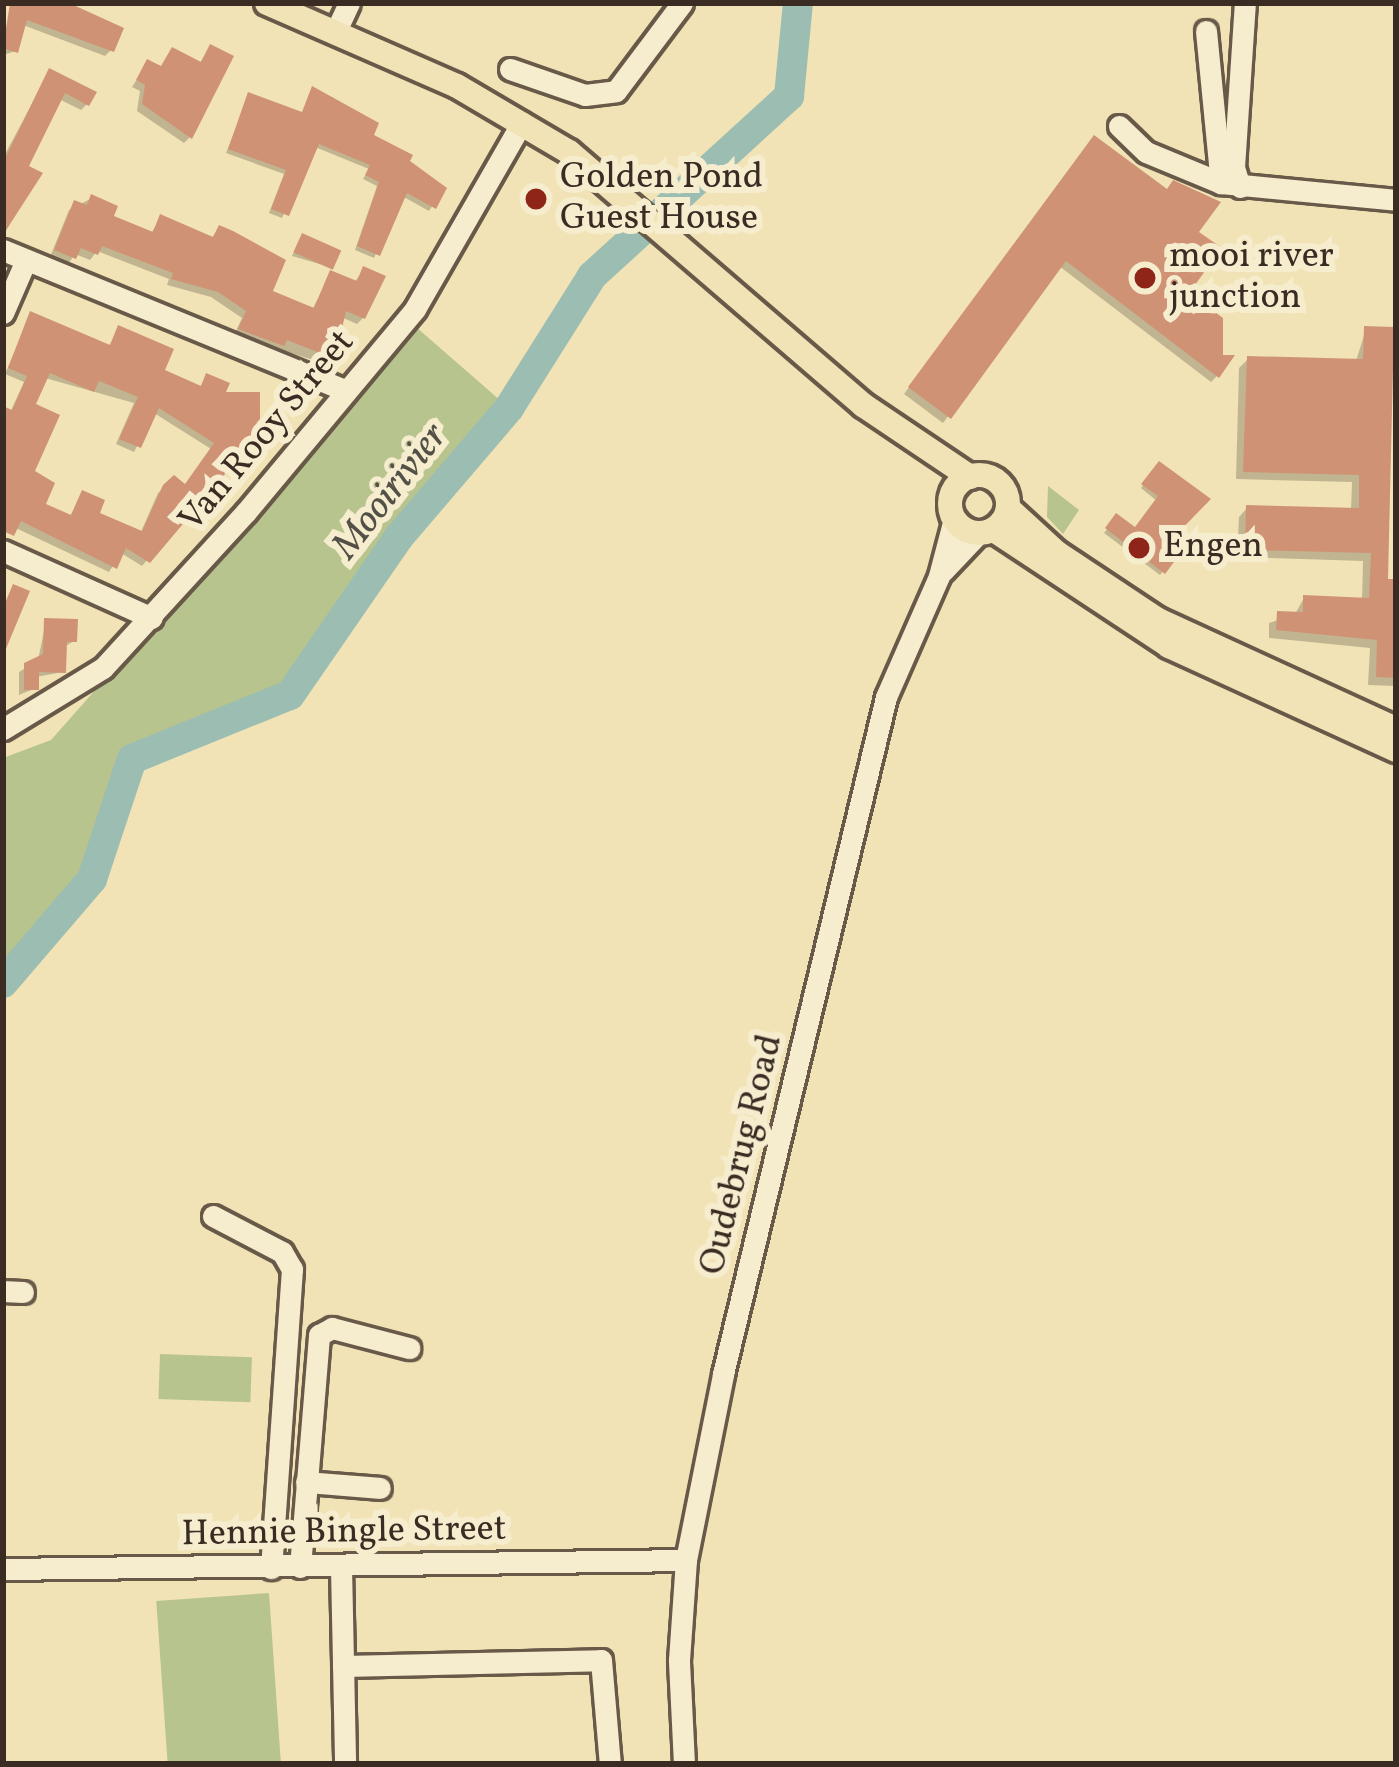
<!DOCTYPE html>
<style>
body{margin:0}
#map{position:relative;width:1399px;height:1767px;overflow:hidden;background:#f1e3b5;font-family:Vollkorn,serif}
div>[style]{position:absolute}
.green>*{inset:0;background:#b8c48e;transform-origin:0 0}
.shadow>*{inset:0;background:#0003}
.river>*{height:30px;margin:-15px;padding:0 15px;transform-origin:15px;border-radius:15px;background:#9bbdb2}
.building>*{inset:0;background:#d09274;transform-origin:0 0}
.roads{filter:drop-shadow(3px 0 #685948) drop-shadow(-3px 0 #685948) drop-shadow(0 3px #685948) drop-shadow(0 -3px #685948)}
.minor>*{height:21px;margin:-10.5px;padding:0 10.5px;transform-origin:10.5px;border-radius:10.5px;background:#f6edcf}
.major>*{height:24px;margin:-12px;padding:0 12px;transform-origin:12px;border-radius:12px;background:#f1e3b5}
.major>.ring{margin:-12px;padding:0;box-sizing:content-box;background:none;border:24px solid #f1e3b5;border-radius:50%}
.dots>*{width:33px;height:33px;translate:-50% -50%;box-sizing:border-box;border:6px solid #f6edcf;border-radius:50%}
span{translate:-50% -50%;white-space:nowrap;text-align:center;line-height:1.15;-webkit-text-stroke:12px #f6edcf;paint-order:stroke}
.poi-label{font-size:36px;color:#3a2b23}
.left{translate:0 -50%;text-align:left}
.street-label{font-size:36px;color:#3a2b23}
.water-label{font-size:39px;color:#525047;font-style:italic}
.frame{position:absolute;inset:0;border:6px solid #3a2b23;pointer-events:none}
</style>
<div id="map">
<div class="green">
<div style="clip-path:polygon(416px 327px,509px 408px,399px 537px,290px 695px,132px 759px,92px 879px,3px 983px,3px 758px,51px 740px)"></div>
<div style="clip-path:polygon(1048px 486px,1079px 510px,1063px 534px,1047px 517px)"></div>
<div style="left:160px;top:1354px;width:92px;height:45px;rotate:2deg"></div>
<div style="left:269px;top:1593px;width:171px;height:113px;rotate:86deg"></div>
</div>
<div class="shadow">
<div style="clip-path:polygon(12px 3px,71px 3px,111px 50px,105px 56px,23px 25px,16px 51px,3px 55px)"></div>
<div style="clip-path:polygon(210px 48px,190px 137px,184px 143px,137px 111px,140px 91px,132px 87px,148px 62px,160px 69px,172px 50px,199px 64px)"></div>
<div style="clip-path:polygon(49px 72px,87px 104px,81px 110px,59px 99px,25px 167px,38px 174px,4px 234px,3px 158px)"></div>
<div style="clip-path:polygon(313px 90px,334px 98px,331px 106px,443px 189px,429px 211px,402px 196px,374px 258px,355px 250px,377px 186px,363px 179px,369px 169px,315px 147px,282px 218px,269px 213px,284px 174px,226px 153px,249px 96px,301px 115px)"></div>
<div style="clip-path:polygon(1089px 145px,1166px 192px,1195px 233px,1185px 293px,1217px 376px,1211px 382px,1059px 266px,943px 423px,904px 394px)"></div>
<div style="clip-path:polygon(92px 198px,110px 218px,150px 235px,161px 217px,211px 239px,219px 228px,269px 293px,312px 310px,331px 273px,354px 283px,364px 269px,363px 318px,357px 324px,341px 317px,326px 364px,234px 335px,242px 318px,211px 297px,167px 285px,169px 279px,97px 251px,90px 260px,75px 254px,68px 264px,50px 257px,69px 210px)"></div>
<div style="clip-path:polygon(299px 240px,330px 267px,292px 256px)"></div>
<div style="clip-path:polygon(evenodd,31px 314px,108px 348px,119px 328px,161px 371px,199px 388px,207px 377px,271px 439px,246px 445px,142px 566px,121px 553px,109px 572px,3px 522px,3px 428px,24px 382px,5px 374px,31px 314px,45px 378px,134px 403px,116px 444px,134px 452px,154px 413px,211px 449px,184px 488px,174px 479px,158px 493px,140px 534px,96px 514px,83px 493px,69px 518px,42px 506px,32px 477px,32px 405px,45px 378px)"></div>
<div style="clip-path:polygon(1366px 329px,1385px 581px,1396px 582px,1396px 686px,1368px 685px,1370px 648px,1269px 638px,1269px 623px,1295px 614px,1304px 598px,1362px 601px,1363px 561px,1237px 557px,1239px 517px,1247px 508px,1351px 511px,1352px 482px,1236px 479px,1239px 368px,1248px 359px,1356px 361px)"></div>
<div style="clip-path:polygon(1159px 464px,1158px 548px,1173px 559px,1160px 575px,1104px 533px,1117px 517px,1135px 531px,1157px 501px,1141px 488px)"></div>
<div style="clip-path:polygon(46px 621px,74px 641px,64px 647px,63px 672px,36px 677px,36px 688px,19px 695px,19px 672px,38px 660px)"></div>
</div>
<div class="river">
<div style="left:3px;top:983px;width:137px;rotate:-49.4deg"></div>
<div style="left:92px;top:879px;width:126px;rotate:-71.6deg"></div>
<div style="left:132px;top:759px;width:170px;rotate:-22.1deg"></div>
<div style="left:290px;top:695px;width:192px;rotate:-55.4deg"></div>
<div style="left:399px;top:537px;width:170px;rotate:-49.5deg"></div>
<div style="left:509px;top:408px;width:156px;rotate:-57.8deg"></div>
<div style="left:592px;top:276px;width:267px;rotate:-42.4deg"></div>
<div style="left:789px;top:96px;width:93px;rotate:-84.5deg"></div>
</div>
<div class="building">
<div style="clip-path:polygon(10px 3px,69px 3px,124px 28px,114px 52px,27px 20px,18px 53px,3px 48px)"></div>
<div style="clip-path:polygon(210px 44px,234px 56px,192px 139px,142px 104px,145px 85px,136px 80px,147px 59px,161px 66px,172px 47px,201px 62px)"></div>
<div style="clip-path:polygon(49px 68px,97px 92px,89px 106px,65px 93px,29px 166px,43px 173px,3px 235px,3px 163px)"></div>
<div style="clip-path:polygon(312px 86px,379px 123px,374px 135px,413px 155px,410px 161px,447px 188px,436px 209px,407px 193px,380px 256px,357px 246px,379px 182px,365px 175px,370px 165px,319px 144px,289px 216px,271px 209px,286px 170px,228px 149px,248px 92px,302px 112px)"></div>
<div style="clip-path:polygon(1094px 135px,1167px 189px,1173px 180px,1221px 202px,1199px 232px,1222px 248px,1189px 293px,1223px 318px,1223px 355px,1235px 355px,1219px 378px,1066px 261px,951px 419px,908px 387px)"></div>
<div style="clip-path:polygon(91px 194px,118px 206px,114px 216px,153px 232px,160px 214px,213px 237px,219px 225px,233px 231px,286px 260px,273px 291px,314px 308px,330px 270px,357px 281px,363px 266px,386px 276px,365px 319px,346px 311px,335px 359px,287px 340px,284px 346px,238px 329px,246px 311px,218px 292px,171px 279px,173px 273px,102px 246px,98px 255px,81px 248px,76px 259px,54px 250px,74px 200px,87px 205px)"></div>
<div style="left:302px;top:233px;width:43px;height:21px;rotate:24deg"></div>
<div style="clip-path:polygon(evenodd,30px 311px,110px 345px,118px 325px,174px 349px,165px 370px,201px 386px,206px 373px,230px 383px,226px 392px,260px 392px,260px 423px,274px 422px,274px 440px,253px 441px,150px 563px,126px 548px,117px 569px,21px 521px,14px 536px,3px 531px,3px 406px,12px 410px,27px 376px,8px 368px,30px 311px,50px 373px,94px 392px,99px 381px,138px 397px,119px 439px,141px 448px,159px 408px,214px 443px,185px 484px,174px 475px,163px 485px,142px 531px,100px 513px,105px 500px,82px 490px,71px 515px,46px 504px,55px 483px,35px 471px,60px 415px,36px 404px,50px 373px)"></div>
<div style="clip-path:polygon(1364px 326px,1394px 327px,1388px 579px,1396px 579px,1396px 678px,1376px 677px,1377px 640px,1276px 630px,1277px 611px,1303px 612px,1303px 595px,1369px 598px,1371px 553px,1245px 550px,1246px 505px,1359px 508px,1359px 475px,1243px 472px,1247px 356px,1363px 359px)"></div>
<div style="clip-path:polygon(1159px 461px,1211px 499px,1163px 548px,1177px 558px,1165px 574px,1105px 528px,1116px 513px,1135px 527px,1158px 496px,1141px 484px)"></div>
<div style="clip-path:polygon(13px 584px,30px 591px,3px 656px,3px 608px)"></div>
<div style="clip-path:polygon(44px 618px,78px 619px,77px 642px,67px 642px,66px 673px,39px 672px,39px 690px,24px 690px,24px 663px,43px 654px)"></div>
</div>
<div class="roads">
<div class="minor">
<div style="left:1206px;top:31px;width:153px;rotate:84.4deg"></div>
<div style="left:335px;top:33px;width:33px;rotate:-65deg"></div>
<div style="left:510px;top:69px;width:79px;rotate:19.1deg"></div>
<div style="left:585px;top:95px;width:31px;rotate:-7deg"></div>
<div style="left:616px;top:91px;width:110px;rotate:-53.1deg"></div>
<div style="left:1119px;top:126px;width:37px;rotate:44deg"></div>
<div style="left:1146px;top:152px;width:81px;rotate:22.5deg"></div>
<div style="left:1221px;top:183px;width:176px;rotate:5.5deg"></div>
<div style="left:1240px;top:187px;width:21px;rotate:-107deg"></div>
<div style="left:1234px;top:167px;width:164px;rotate:-86.2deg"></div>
<div style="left:3px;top:250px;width:371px;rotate:22.3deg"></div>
<div style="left:3px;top:313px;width:58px;rotate:-66.5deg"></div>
<div style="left:3px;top:551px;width:163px;rotate:24.2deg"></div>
<div style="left:943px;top:571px;width:51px;rotate:-46.6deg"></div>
<div style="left:3px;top:729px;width:117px;rotate:-31.4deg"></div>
<div style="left:103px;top:668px;width:212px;rotate:-47.5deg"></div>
<div style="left:246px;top:512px;width:264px;rotate:-50.2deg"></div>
<div style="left:415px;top:309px;width:215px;rotate:-60.2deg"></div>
<div style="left:213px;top:1216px;width:78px;rotate:27.6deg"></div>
<div style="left:282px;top:1252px;width:20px;rotate:60deg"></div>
<div style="left:292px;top:1269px;width:300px;rotate:94deg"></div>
<div style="left:3px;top:1291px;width:20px;rotate:3deg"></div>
<div style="left:306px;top:1482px;width:74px;rotate:4.6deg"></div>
<div style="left:300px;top:1567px;width:233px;rotate:-85.3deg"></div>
<div style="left:319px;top:1335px;width:15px;rotate:-28deg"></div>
<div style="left:332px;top:1328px;width:80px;rotate:14.6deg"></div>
<div style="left:341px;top:1567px;width:197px;rotate:88.8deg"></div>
<div style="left:3px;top:1569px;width:683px;rotate:-0.75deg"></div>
<div style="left:343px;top:1666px;width:258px;rotate:-1.3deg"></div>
<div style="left:601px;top:1660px;width:104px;rotate:85.1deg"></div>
<div style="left:684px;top:1764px;width:104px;rotate:-92.8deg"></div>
<div style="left:679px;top:1660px;width:100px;rotate:-86deg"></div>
<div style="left:686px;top:1560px;width:190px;rotate:-78.7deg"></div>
<div style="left:723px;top:1374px;width:696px;rotate:-76.46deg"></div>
<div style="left:886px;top:697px;width:132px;rotate:-66.3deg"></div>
<div style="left:939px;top:576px;width:59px;rotate:-75.3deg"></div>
</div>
<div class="major">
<div style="left:267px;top:3px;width:207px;rotate:23.6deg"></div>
<div style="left:457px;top:86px;width:130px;rotate:30.5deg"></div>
<div style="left:569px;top:152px;width:388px;rotate:40.7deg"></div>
<div style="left:863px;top:405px;width:129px;rotate:33.9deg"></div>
<div class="ring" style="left:950px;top:475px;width:34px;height:34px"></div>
<div style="left:1008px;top:508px;width:67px;rotate:42.6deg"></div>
<div style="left:1057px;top:553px;width:121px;rotate:33.6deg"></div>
<div style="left:1158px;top:620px;width:262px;rotate:24.6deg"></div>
<div style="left:994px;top:530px;width:210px;rotate:33.5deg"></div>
<div style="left:1169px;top:646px;width:250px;rotate:24.6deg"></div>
</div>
</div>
<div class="dots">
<div style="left:536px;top:199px;background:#8f2418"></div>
<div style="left:1145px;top:278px;background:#8f2418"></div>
<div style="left:1139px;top:548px;background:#8f2418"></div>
</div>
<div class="poi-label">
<span class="left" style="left:560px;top:199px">Golden Pond<br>Guest House</span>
<span class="left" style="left:1169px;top:278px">mooi river<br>junction</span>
<span class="left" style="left:1163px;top:548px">Engen</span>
</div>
<div class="street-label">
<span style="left:268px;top:432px;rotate:-50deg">Van Rooy Street</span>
<span style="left:743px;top:1155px;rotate:-76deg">Oudebrug Road</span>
<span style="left:344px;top:1533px;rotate:-1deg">Hennie Bingle Street</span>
</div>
<div class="water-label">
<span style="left:391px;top:492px;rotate:-52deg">Mooirivier</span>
</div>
<div class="frame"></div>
</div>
